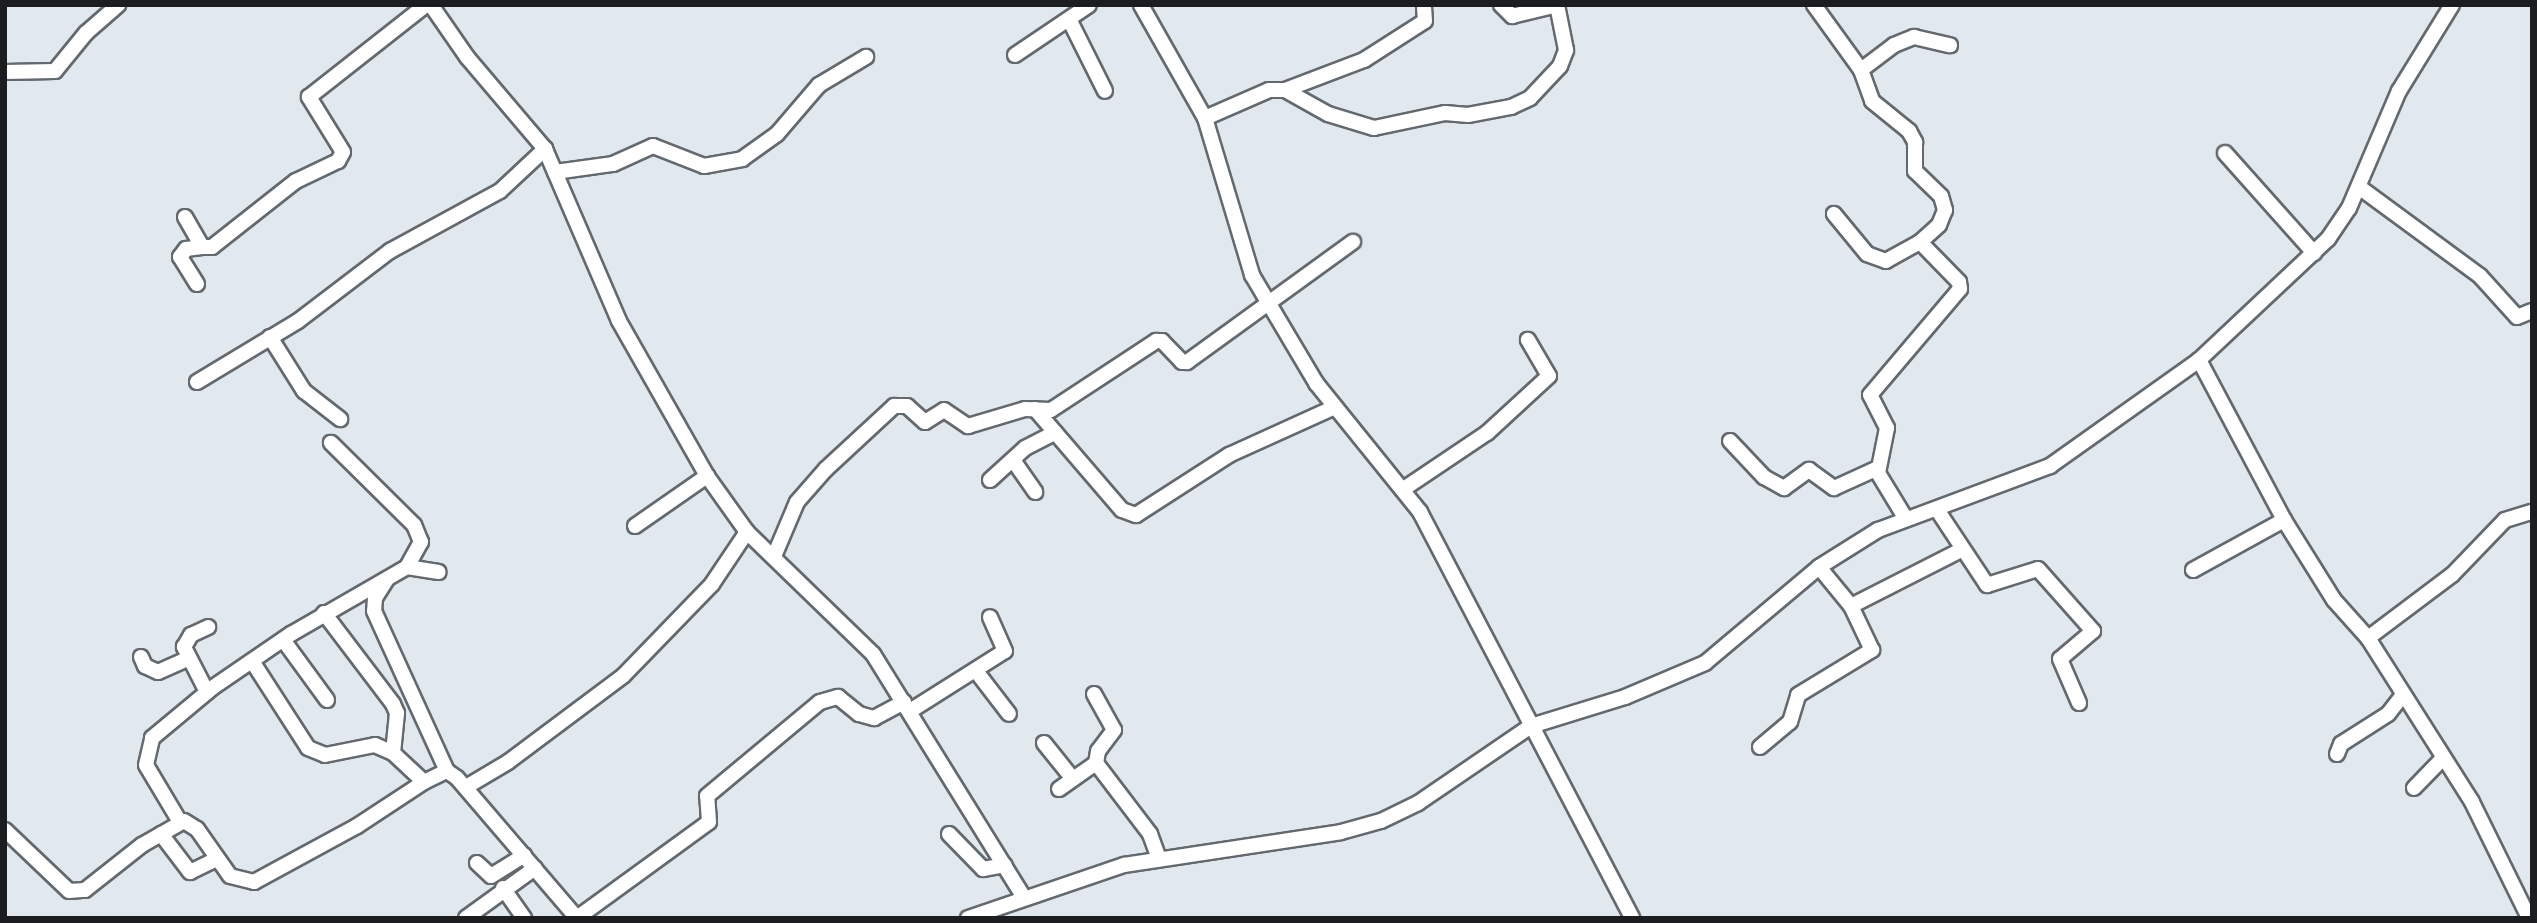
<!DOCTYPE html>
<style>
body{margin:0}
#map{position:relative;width:2537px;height:923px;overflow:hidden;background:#e1e8ee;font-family:Barlow,sans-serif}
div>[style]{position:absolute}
.roads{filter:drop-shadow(2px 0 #63696e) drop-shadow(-2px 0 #63696e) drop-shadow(0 2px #63696e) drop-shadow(0 -2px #63696e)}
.minor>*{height:14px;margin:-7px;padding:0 7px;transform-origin:7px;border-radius:7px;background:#fff}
span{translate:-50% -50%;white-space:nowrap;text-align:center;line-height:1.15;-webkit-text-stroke:5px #e1e8ee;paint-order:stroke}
.frame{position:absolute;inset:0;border:7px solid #1b1d1f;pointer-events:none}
</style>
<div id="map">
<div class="roads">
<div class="minor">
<div style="left:431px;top:5px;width:63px;rotate:55.3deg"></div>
<div style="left:467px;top:57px;width:121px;rotate:49.7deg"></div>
<div style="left:545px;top:149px;width:187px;rotate:66.7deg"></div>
<div style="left:619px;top:321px;width:178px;rotate:60.4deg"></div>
<div style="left:707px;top:476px;width:69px;rotate:54.5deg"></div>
<div style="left:747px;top:532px;width:175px;rotate:44.1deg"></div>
<div style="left:873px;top:654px;width:285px;rotate:58.2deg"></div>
<div style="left:1141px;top:5px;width:130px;rotate:60.5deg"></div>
<div style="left:1205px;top:118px;width:164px;rotate:73.3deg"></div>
<div style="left:1252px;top:275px;width:126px;rotate:59.3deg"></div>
<div style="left:1316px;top:383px;width:166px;rotate:51.1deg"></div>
<div style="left:1420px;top:512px;width:458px;rotate:62.4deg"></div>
<div style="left:1501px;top:5px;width:16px;rotate:45deg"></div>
<div style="left:1512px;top:16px;width:46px;rotate:-13.7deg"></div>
<div style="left:1814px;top:5px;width:80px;rotate:54.1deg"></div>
<div style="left:1861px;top:70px;width:33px;rotate:70deg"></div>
<div style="left:1872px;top:101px;width:48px;rotate:39deg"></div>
<div style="left:1909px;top:131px;width:13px;rotate:61deg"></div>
<div style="left:1915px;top:142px;width:29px;rotate:90deg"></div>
<div style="left:1915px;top:171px;width:36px;rotate:44deg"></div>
<div style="left:1941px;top:196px;width:15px;rotate:74deg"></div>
<div style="left:1945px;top:210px;width:16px;rotate:112deg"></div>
<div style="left:1939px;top:225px;width:25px;rotate:138deg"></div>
<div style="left:1920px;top:242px;width:39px;rotate:151deg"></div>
<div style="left:1886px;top:261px;width:20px;rotate:-160deg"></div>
<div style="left:1867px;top:254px;width:52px;rotate:-129.5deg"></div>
<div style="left:1070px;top:21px;width:78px;rotate:63.4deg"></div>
<div style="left:1015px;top:55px;width:89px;rotate:-34deg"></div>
<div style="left:1861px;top:70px;width:41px;rotate:-37.1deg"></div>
<div style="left:1894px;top:45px;width:22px;rotate:-22deg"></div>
<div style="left:1914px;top:37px;width:37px;rotate:13deg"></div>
<div style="left:5px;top:72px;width:50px;rotate:-1.1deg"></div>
<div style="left:55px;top:71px;width:49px;rotate:-50.8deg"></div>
<div style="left:86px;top:33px;width:43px;rotate:-41.2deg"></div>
<div style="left:1285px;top:90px;width:85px;rotate:-20.8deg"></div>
<div style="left:1364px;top:60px;width:72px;rotate:-32.6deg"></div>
<div style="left:1425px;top:21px;width:16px;rotate:-94deg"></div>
<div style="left:1205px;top:118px;width:70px;rotate:-23.6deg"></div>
<div style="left:1269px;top:90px;width:16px"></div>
<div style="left:1285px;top:90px;width:49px;rotate:29.2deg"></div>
<div style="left:1328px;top:114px;width:48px;rotate:16.9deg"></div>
<div style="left:1374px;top:128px;width:73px;rotate:-11.9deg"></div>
<div style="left:1445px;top:113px;width:23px;rotate:5deg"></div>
<div style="left:1468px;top:115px;width:44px;rotate:-10.5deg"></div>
<div style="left:1511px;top:107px;width:21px;rotate:-25deg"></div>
<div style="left:1530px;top:98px;width:44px;rotate:-46.8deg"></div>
<div style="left:1560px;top:66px;width:17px;rotate:-69deg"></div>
<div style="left:1566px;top:50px;width:46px;rotate:-101.3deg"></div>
<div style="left:2225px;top:153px;width:134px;rotate:48.3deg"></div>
<div style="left:555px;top:172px;width:59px;rotate:-7.9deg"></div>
<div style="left:613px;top:164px;width:44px;rotate:-24.2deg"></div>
<div style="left:653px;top:146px;width:55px;rotate:21.4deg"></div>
<div style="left:704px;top:166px;width:39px;rotate:-10deg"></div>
<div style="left:742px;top:159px;width:43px;rotate:-35.5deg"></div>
<div style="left:777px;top:134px;width:65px;rotate:-49.4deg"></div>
<div style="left:819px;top:85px;width:55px;rotate:-30.8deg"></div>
<div style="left:2359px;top:187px;width:150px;rotate:36.3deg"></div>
<div style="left:2480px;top:276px;width:55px;rotate:47.9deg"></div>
<div style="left:2517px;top:317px;width:16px;rotate:-22deg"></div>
<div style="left:185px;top:217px;width:34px;rotate:60deg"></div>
<div style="left:202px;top:247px;width:10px"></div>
<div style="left:212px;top:247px;width:107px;rotate:-38.2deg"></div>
<div style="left:296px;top:181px;width:47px;rotate:-25.5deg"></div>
<div style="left:338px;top:161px;width:10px;rotate:-61deg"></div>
<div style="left:343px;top:152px;width:65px;rotate:-121.7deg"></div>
<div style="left:309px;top:97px;width:149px;rotate:-38.2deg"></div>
<div style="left:197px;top:284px;width:32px;rotate:-122deg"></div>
<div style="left:180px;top:257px;width:10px;rotate:-53deg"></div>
<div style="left:186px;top:249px;width:16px;rotate:-7deg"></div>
<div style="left:270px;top:337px;width:64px;rotate:57.8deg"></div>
<div style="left:304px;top:391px;width:46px;rotate:37.9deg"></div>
<div style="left:2199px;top:360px;width:181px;rotate:62deg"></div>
<div style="left:2284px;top:520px;width:94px;rotate:58deg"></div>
<div style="left:2334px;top:600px;width:51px;rotate:48.2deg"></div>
<div style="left:2368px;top:638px;width:194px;rotate:57.6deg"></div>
<div style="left:2472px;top:802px;width:129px;rotate:63.8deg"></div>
<div style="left:197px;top:382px;width:118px;rotate:-31.1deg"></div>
<div style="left:298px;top:321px;width:116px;rotate:-37.3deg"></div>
<div style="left:390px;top:251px;width:125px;rotate:-28.6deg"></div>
<div style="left:500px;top:191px;width:62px;rotate:-43deg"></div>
<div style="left:1035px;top:409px;width:133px;rotate:49.3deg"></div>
<div style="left:1122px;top:510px;width:15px;rotate:20deg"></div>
<div style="left:1136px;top:515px;width:111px;rotate:-32.8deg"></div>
<div style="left:1229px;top:455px;width:116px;rotate:-24.4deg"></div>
<div style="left:1730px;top:441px;width:50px;rotate:46.6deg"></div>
<div style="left:1764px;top:477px;width:23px;rotate:29deg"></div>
<div style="left:1784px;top:488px;width:31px;rotate:-36deg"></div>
<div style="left:1809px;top:470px;width:31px;rotate:36deg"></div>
<div style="left:1834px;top:488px;width:48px;rotate:-24.4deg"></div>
<div style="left:1013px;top:460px;width:39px;rotate:55deg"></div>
<div style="left:990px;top:480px;width:47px;rotate:-42.4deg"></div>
<div style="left:1025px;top:448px;width:34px;rotate:-27deg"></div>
<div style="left:1405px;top:488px;width:99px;rotate:-33.9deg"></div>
<div style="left:1487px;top:433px;width:84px;rotate:-42.6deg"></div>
<div style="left:1549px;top:376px;width:42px;rotate:-120.3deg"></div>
<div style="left:1938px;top:511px;width:89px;rotate:56.5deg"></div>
<div style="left:1987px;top:585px;width:53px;rotate:-17.4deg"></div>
<div style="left:2038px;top:569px;width:83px;rotate:48.4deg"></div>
<div style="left:2093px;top:631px;width:43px;rotate:139.7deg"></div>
<div style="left:2060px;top:659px;width:48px;rotate:66.6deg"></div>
<div style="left:1906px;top:519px;width:54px;rotate:-121.3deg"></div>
<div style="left:1878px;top:473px;width:46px;rotate:-78.7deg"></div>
<div style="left:1887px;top:428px;width:37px;rotate:-117deg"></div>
<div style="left:1870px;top:395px;width:139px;rotate:-49.7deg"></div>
<div style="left:1960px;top:289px;width:7px;rotate:-98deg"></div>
<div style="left:1959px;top:282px;width:56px;rotate:-134.3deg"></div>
<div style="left:635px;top:526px;width:88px;rotate:-34.8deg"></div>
<div style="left:775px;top:554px;width:56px;rotate:-67.1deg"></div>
<div style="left:797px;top:502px;width:44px;rotate:-48.7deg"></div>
<div style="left:826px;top:469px;width:93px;rotate:-42.8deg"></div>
<div style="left:894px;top:406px;width:13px"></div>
<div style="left:907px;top:406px;width:24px;rotate:42deg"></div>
<div style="left:925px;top:422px;width:22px;rotate:-32deg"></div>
<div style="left:944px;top:410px;width:29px;rotate:34deg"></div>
<div style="left:968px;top:426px;width:59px;rotate:-16.6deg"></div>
<div style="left:1025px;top:409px;width:26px;rotate:2deg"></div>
<div style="left:1051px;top:410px;width:126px;rotate:-33.3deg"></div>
<div style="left:1156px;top:341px;width:6px"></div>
<div style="left:1162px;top:341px;width:29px;rotate:46deg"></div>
<div style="left:1182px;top:362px;width:5px"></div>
<div style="left:1187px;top:362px;width:205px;rotate:-35.9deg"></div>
<div style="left:407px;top:567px;width:32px;rotate:9deg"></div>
<div style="left:2193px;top:570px;width:104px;rotate:-28.8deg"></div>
<div style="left:387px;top:579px;width:22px;rotate:122deg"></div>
<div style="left:375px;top:598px;width:13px;rotate:94deg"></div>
<div style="left:374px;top:611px;width:176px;rotate:65.5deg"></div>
<div style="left:1851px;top:606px;width:123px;rotate:-27deg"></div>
<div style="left:324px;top:613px;width:114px;rotate:52.8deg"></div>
<div style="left:393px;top:704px;width:10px;rotate:66deg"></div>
<div style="left:397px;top:713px;width:40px;rotate:95.7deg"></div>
<div style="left:393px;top:753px;width:42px;rotate:43.1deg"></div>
<div style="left:424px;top:782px;width:25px;rotate:-26deg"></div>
<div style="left:447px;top:771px;width:12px;rotate:35deg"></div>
<div style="left:457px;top:778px;width:184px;rotate:49.4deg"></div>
<div style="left:2368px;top:638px;width:105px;rotate:-36.9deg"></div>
<div style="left:2452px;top:575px;width:76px;rotate:-46.1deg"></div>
<div style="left:2505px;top:520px;width:28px;rotate:-17deg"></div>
<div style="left:284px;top:641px;width:73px;rotate:53.9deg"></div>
<div style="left:141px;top:657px;width:10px;rotate:66deg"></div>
<div style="left:145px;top:666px;width:14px;rotate:25deg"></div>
<div style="left:158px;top:672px;width:32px;rotate:-24deg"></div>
<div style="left:252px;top:661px;width:103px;rotate:57.2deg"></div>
<div style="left:308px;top:748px;width:18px;rotate:22deg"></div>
<div style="left:325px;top:755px;width:51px;rotate:-11.3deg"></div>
<div style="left:375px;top:745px;width:20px;rotate:24deg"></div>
<div style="left:976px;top:671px;width:54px;rotate:52.5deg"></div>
<div style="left:207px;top:692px;width:51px;rotate:-117.1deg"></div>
<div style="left:184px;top:647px;width:14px;rotate:-60deg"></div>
<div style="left:191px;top:635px;width:19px;rotate:-25deg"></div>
<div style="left:1094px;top:694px;width:41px;rotate:60.9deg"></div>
<div style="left:1114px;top:730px;width:26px;rotate:127deg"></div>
<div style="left:1098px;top:751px;width:12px;rotate:99deg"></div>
<div style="left:1096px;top:763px;width:89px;rotate:52.7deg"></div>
<div style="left:1150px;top:834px;width:27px;rotate:70deg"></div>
<div style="left:910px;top:711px;width:112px;rotate:-32.3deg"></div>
<div style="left:1005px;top:651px;width:37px;rotate:-114deg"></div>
<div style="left:1044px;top:743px;width:46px;rotate:51.1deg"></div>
<div style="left:1760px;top:747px;width:39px;rotate:-40deg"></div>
<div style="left:1790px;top:722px;width:28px;rotate:-73deg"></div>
<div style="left:1798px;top:695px;width:87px;rotate:-31.3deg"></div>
<div style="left:1872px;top:650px;width:49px;rotate:-115.5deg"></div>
<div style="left:1851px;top:606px;width:50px;rotate:-129.4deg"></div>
<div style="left:2337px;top:754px;width:11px;rotate:-68deg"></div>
<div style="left:2341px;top:744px;width:56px;rotate:-32.6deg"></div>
<div style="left:2388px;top:714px;width:24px;rotate:-52deg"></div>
<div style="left:466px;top:787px;width:49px;rotate:-30.8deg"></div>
<div style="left:508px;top:762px;width:144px;rotate:-36.8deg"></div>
<div style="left:623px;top:676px;width:128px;rotate:-45.9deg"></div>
<div style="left:712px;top:584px;width:63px;rotate:-56.1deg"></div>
<div style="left:2414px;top:788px;width:42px;rotate:-46deg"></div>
<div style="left:1059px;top:789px;width:45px;rotate:-35.1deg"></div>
<div style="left:180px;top:822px;width:66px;rotate:-120.8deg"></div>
<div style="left:146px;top:765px;width:28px;rotate:-77deg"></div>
<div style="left:152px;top:738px;width:78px;rotate:-39.8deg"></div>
<div style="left:212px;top:688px;width:96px;rotate:-34.4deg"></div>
<div style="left:291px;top:634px;width:134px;rotate:-30deg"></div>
<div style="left:407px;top:567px;width:29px;rotate:-61deg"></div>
<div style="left:421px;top:542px;width:18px;rotate:-112deg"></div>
<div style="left:414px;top:525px;width:117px;rotate:-135.3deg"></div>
<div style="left:5px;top:830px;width:88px;rotate:43.6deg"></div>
<div style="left:69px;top:891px;width:16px;rotate:-4deg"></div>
<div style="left:85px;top:890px;width:73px;rotate:-38.3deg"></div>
<div style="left:142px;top:845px;width:48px;rotate:-29.7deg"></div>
<div style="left:184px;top:821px;width:15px;rotate:32deg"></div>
<div style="left:197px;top:829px;width:57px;rotate:54.9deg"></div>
<div style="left:230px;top:876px;width:25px;rotate:14deg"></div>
<div style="left:254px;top:882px;width:117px;rotate:-28.5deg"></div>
<div style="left:357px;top:826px;width:80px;rotate:-33.3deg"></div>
<div style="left:161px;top:834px;width:48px;rotate:52.7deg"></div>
<div style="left:190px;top:872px;width:28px;rotate:-26deg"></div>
<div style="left:949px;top:834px;width:49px;rotate:45.8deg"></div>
<div style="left:983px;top:869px;width:22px;rotate:-10deg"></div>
<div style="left:477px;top:863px;width:19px;rotate:43deg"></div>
<div style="left:491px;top:876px;width:39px;rotate:-32deg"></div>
<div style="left:503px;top:888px;width:37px;rotate:55deg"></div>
<div style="left:466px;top:918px;width:85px;rotate:-35.9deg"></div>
<div style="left:577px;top:918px;width:163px;rotate:-36deg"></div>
<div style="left:709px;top:822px;width:26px;rotate:-94deg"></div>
<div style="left:707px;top:796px;width:147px;rotate:-39.8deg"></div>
<div style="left:820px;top:702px;width:19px;rotate:-16deg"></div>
<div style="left:838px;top:697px;width:27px;rotate:39deg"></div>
<div style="left:859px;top:714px;width:16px;rotate:15deg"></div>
<div style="left:874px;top:718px;width:34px;rotate:-28deg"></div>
<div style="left:968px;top:918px;width:165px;rotate:-18.8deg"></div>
<div style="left:1124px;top:865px;width:219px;rotate:-8.6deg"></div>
<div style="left:1341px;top:832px;width:41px;rotate:-15.4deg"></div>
<div style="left:1381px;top:821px;width:41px;rotate:-25.9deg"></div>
<div style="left:1418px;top:803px;width:137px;rotate:-34.3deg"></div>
<div style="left:1531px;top:726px;width:98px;rotate:-17.1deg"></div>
<div style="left:1625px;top:697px;width:87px;rotate:-23deg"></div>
<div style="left:1705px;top:663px;width:149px;rotate:-40.1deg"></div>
<div style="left:1819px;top:567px;width:70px;rotate:-32.1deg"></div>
<div style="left:1878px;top:530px;width:184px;rotate:-20.4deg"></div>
<div style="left:2050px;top:466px;width:183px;rotate:-35.4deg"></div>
<div style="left:2199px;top:360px;width:177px;rotate:-43.2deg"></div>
<div style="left:2328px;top:239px;width:37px;rotate:-56deg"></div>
<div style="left:2349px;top:208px;width:127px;rotate:-66.9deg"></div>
<div style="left:2399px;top:91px;width:101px;rotate:-58.4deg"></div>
</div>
</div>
<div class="frame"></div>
</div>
